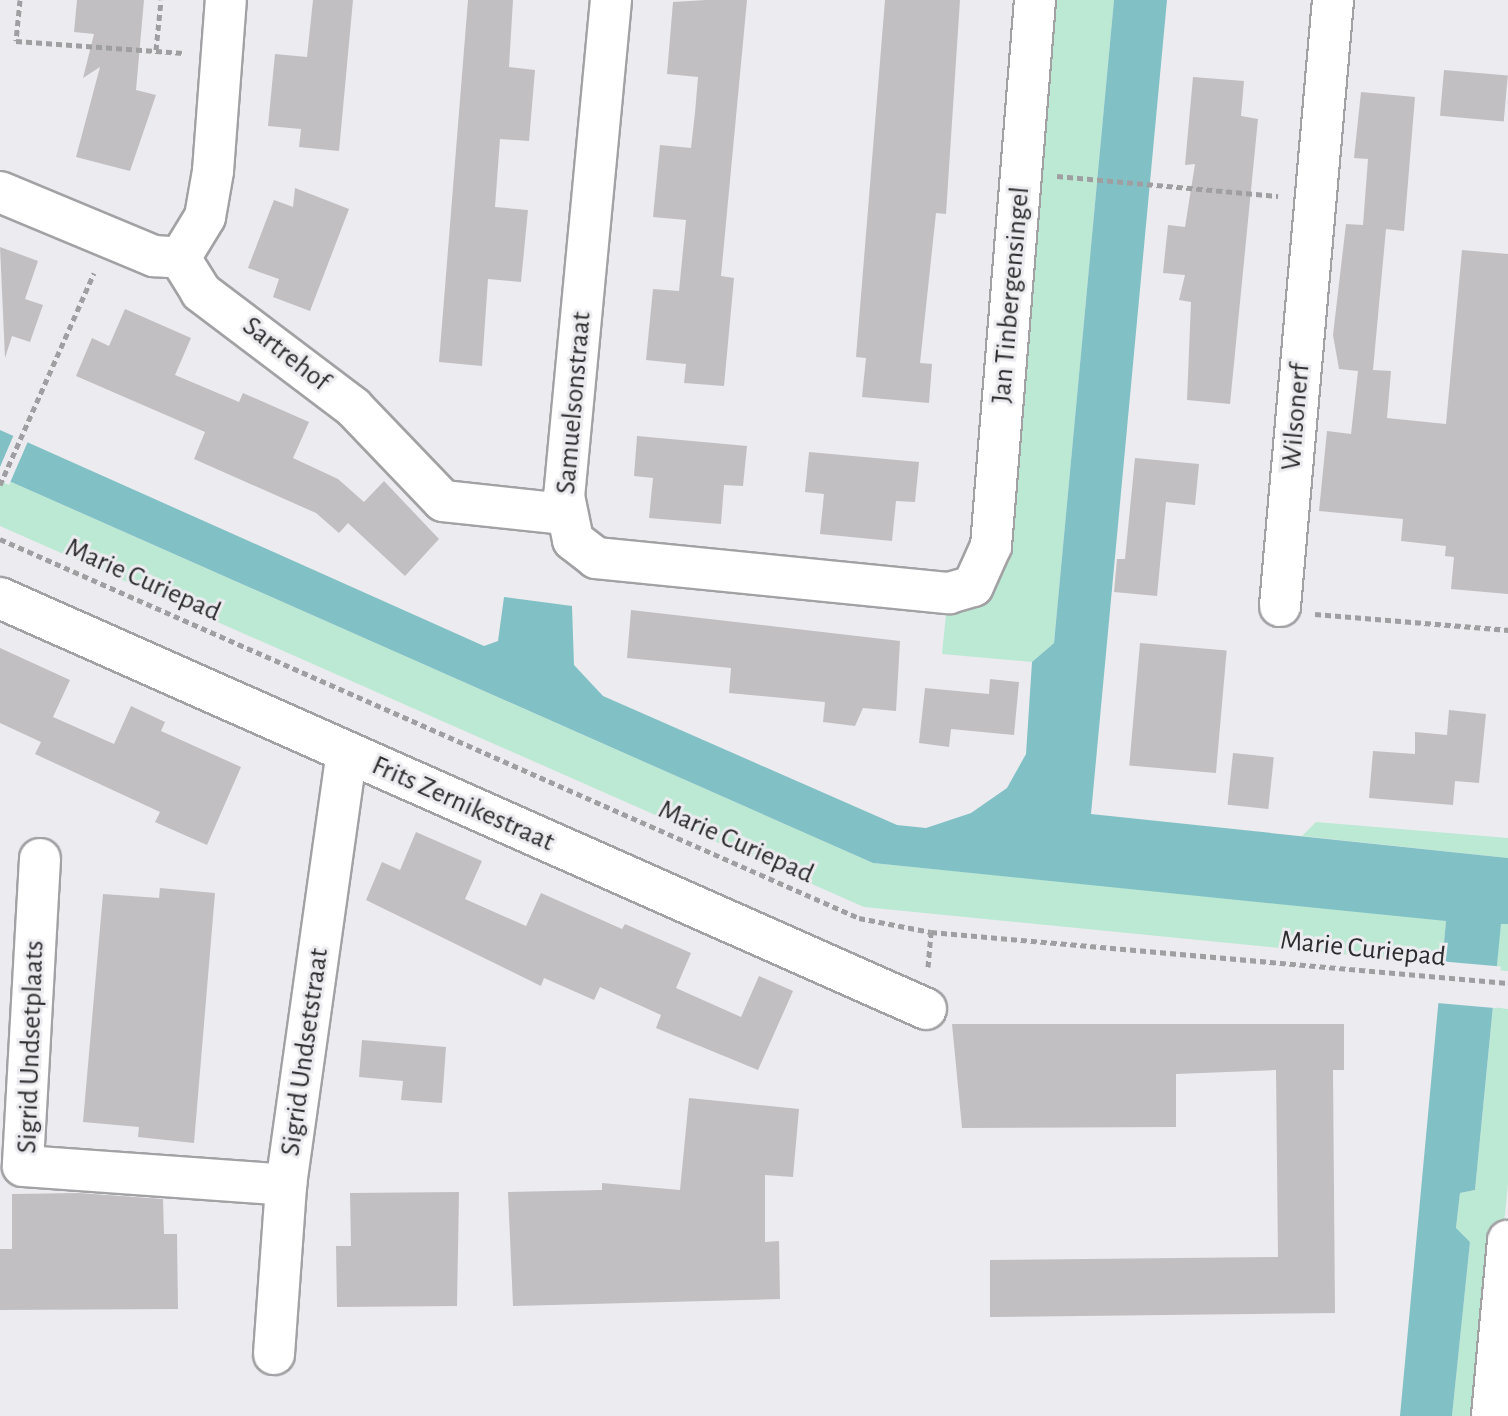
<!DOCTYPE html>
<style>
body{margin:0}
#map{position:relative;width:1508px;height:1416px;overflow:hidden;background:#ecebef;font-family:"Alegreya Sans",sans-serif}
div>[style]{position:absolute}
.green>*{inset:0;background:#bce9d4}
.water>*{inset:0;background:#81c1c6}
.pier>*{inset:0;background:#ecebef;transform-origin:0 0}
.building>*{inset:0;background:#c2bfc2;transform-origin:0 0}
.path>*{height:5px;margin-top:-2.5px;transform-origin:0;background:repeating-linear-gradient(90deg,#9f9fa2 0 6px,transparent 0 10px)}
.roads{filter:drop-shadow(2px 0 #a2a2a5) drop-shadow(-2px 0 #a2a2a5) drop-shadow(0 2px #a2a2a5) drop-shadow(0 -2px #a2a2a5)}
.minor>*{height:40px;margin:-20px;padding:0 20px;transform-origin:20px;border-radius:20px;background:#fff}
span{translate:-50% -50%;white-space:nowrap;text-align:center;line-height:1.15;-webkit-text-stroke:6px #ecebef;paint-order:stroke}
.street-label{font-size:28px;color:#2d2d2f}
</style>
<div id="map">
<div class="green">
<div style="clip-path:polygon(1048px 0,1114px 0,1054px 643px,1032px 662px,942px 654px,947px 604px,980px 607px,993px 596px)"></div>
<div style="clip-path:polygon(0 477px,873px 863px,1434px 918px,1446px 921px,1442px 964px,864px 907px,0 526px)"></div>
<div style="clip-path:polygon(1316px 822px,1508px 838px,1508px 858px,1302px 836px)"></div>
<div style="clip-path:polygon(1501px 923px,1508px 924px,1508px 971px,1496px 970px)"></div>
<div style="clip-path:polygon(1493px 1007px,1508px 1009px,1508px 1183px,1485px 1416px,1452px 1416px,1470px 1242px,1456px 1229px,1460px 1193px,1475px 1190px)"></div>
</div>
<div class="water">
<div style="clip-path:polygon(1114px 0,1167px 0,1091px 814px,1508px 858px,1508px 924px,1501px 924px,1475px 1190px,1460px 1193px,1456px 1228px,1470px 1242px,1452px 1416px,1400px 1416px,1446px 921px,873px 863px,0 477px,0 430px,484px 646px,498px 641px,504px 597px,572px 606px,574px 665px,603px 696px,897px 825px,926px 828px,971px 813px,1007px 788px,1026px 754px,1032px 662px,1054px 643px)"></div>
</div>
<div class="pier">
<div style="clip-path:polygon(15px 432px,29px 439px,9px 485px,0 481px,0 467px)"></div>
<div style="left:1438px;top:961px;width:63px;height:42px;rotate:5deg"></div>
</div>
<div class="building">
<div style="clip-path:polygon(77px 0,144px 0,136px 90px,156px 95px,130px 171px,76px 157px,100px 67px,83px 78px,94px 34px,74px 32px)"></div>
<div style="clip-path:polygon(313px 0,353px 0,339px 151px,299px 147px,301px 129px,268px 126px,275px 54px,307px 57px)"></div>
<div style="clip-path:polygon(468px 0,513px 0,509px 67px,535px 70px,529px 141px,500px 139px,495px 207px,528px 210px,521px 282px,488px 279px,482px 366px,439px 362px)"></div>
<div style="clip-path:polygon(706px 0,747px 0,721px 276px,734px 278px,724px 386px,684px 383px,686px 364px,646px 360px,653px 289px,679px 291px,686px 220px,653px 217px,660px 145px,691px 148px,695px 113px,698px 77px,667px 74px,673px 2px)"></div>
<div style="clip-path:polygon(885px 0,960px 0,946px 214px,936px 213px,920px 363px,932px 364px,929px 403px,862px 397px,866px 358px,856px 357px)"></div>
<div style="left:1444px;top:70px;width:64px;height:46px;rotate:5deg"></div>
<div style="clip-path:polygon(1193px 77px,1244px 81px,1241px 116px,1258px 119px,1230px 404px,1187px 400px,1191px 302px,1179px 300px,1185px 275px,1163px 273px,1168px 225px,1185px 227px,1195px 164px,1185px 165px)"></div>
<div style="clip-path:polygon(1361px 92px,1415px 97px,1404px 231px,1386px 229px,1373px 370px,1391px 371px,1387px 418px,1446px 424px,1462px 250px,1508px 254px,1508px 594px,1451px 589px,1454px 557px,1445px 556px,1446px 546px,1401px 541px,1403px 519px,1319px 511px,1327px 431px,1351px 434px,1358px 371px,1339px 369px,1333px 335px,1346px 224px,1363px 225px,1368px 159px,1354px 158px)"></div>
<div style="clip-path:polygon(295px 188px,349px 209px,310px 311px,273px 297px,279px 279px,248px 268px,274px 200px,293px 207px)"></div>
<div style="clip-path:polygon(0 247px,38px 261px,25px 299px,43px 305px,30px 342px,12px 336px,5px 358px)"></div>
<div style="clip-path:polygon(125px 309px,191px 338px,175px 375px,239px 402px,243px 393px,309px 422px,293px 458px,338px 479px,364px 502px,384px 481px,439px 539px,405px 576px,348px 523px,339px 533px,316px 513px,194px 459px,205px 432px,76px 376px,92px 338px,109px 346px)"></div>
<div style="clip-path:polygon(637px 436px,747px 446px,743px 486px,724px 485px,721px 524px,649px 518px,653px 478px,634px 476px)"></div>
<div style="clip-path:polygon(809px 452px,919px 462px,915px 502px,896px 501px,892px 541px,820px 534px,824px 494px,805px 492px)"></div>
<div style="clip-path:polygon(1135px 458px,1199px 464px,1195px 505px,1166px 502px,1157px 596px,1114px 592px,1117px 559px,1125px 559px)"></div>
<div style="clip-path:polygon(631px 610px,900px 641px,896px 711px,863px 708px,855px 726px,823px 722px,825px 702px,729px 693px,731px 668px,627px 658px)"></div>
<div style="left:1140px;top:643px;width:87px;height:123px;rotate:5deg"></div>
<div style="clip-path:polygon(0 648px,70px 680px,53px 717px,114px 744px,131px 706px,165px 722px,161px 731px,241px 767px,207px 845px,155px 822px,160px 812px,35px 754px,41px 742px,0 723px)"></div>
<div style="clip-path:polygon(990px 679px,1019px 682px,1014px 735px,951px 729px,949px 747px,919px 743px,925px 688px,989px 694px)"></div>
<div style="clip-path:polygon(1449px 710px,1486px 714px,1479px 783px,1455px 781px,1453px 805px,1369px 798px,1373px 751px,1415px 754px,1415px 732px,1447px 735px)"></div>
<div style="left:1233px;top:753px;width:41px;height:52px;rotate:6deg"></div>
<div style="clip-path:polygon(416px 832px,482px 861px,465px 899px,526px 926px,541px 893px,622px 929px,625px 924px,691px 953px,676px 988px,741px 1017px,759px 976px,793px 991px,758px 1070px,656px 1028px,661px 1015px,600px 987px,594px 1000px,544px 978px,541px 986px,366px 900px,382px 862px,400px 870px)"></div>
<div style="clip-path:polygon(160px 888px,215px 893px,194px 1143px,138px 1137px,139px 1127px,83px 1122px,103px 894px,159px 898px)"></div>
<div style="clip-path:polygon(952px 1024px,1344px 1024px,1344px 1070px,1333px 1070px,1335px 1313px,990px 1317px,990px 1260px,1278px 1257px,1276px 1070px,1176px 1074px,1176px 1127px,962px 1128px)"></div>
<div style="clip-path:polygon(362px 1040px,446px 1047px,442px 1103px,401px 1100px,403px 1081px,359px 1077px)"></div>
<div style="clip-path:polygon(689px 1098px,799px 1109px,793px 1177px,765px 1175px,765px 1242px,779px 1241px,780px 1299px,513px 1306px,508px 1192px,602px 1190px,602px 1183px,680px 1190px)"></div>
<div style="clip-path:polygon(459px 1192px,457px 1306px,337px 1307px,336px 1246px,351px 1246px,350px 1193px)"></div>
<div style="clip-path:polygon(79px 1193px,163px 1199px,164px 1234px,177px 1234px,178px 1309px,0 1310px,0 1249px,12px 1249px,12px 1194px)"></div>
</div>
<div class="path">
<div style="left:20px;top:0;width:41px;rotate:95.6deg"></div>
<div style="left:16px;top:41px;width:168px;rotate:4.1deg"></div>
<div style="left:156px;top:50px;width:50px;rotate:-84.3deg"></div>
<div style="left:1057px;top:176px;width:222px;rotate:5.2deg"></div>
<div style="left:0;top:485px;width:232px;rotate:-66.1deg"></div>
<div style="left:0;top:539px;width:939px;rotate:23.81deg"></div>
<div style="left:859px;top:918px;width:73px;rotate:11deg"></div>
<div style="left:931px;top:932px;width:579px;rotate:5.05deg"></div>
<div style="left:1315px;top:614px;width:194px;rotate:4.7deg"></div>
<div style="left:928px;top:967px;width:35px;rotate:-85deg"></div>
</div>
<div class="roads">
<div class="minor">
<div style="left:611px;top:0;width:498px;rotate:95.4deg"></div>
<div style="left:564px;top:496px;width:45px;rotate:78.4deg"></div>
<div style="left:573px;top:540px;width:29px;rotate:38deg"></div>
<div style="left:596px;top:558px;width:355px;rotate:5.7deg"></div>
<div style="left:949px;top:593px;width:25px;rotate:-16deg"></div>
<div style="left:973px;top:586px;width:44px;rotate:-65.8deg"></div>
<div style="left:991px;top:546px;width:548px;rotate:-85.39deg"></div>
<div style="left:0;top:192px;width:167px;rotate:22.6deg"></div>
<div style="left:154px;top:256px;width:26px;rotate:4deg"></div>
<div style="left:180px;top:258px;width:40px;rotate:58deg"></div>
<div style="left:201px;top:292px;width:191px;rotate:37.1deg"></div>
<div style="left:353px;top:407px;width:130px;rotate:46.2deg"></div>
<div style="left:443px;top:501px;width:123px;rotate:6.1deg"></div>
<div style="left:180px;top:258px;width:48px;rotate:-58.6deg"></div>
<div style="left:205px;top:217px;width:47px;rotate:-80.1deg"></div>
<div style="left:213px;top:171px;width:171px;rotate:-85.7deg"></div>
<div style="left:0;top:598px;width:1013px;rotate:23.93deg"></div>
<div style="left:1280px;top:606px;width:608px;rotate:-85deg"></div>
<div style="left:40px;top:859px;width:307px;rotate:93.2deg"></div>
<div style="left:23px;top:1166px;width:264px;rotate:4.1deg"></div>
<div style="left:274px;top:1354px;width:169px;rotate:-85.9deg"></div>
<div style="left:286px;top:1185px;width:437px;rotate:-82deg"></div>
<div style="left:1492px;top:1416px;width:176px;rotate:-84.8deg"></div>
</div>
</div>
<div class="street-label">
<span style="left:1011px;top:295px;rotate:-85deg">Jan Tinbergensingel</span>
<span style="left:286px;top:354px;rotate:38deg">Sartrehof</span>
<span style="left:574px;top:403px;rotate:-85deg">Samuelsonstraat</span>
<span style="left:1296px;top:417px;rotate:-85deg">Wilsonerf</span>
<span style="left:143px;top:580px;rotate:24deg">Marie Curiepad</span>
<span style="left:463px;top:804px;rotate:24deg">Frits Zernikestraat</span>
<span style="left:736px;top:842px;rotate:24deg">Marie Curiepad</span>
<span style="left:1363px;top:949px;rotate:6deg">Marie Curiepad</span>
<span style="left:31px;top:1047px;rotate:-88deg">Sigrid Undsetplaats</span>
<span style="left:305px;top:1052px;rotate:-82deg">Sigrid Undsetstraat</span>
</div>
</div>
